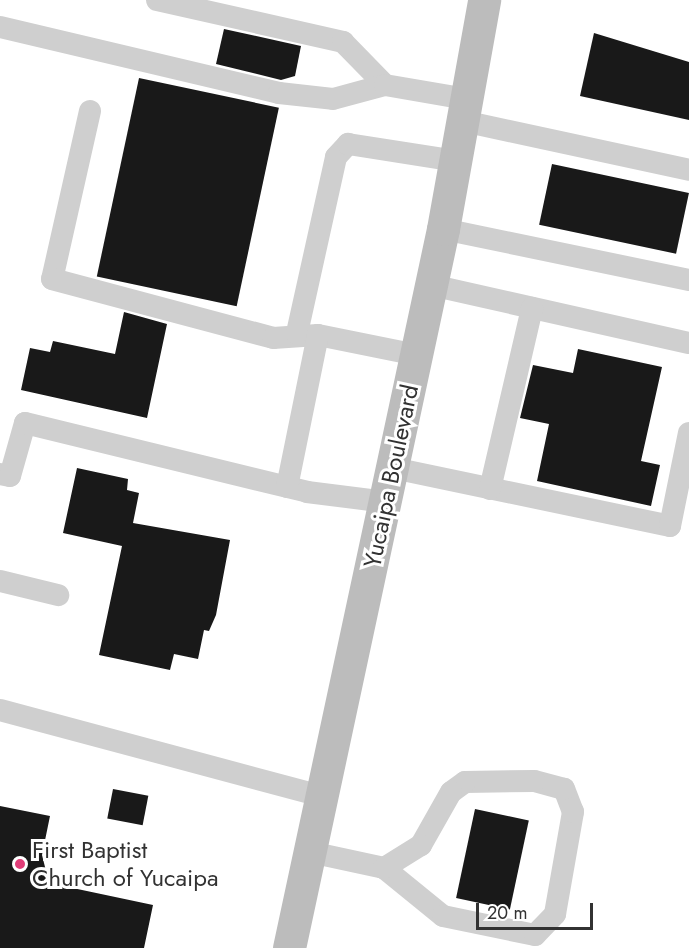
<!DOCTYPE html>
<style>
body{margin:0}
#map{position:relative;width:689px;height:948px;overflow:hidden;background:#fff;font-family:Jost,sans-serif}
div>[style]{position:absolute}
.building>*{inset:0;background:#191919;transform-origin:0 0}
.service>*{height:22px;margin:-11px;padding:0 11px;transform-origin:11px;border-radius:11px;background:#cfcfcf}
.secondary>*{height:33px;margin:-16.5px;padding:0 16.5px;transform-origin:16.5px;border-radius:16.5px;background:#bcbcbc}
.dots>*{width:16px;height:16px;translate:-50% -50%;box-sizing:border-box;border:3px solid #fff;border-radius:50%}
span{translate:-50% -50%;white-space:nowrap;text-align:center;line-height:1.15;-webkit-text-stroke:6px #fff;paint-order:stroke}
.street-label{font-size:24px;color:#323232}
.poi-label{font-size:24px;color:#323232}
.left{translate:0 -50%;text-align:left}
.scale{position:absolute;left:476px;top:903px;width:117px;height:27px;box-sizing:border-box;border:3px solid #323232;border-top:0;padding-left:8px;font-size:18px;line-height:21px;white-space:nowrap;color:#323232;-webkit-text-stroke:4px #fff;paint-order:stroke}
</style>
<div id="map">
<div class="building">
<div style="clip-path:polygon(224px 29px,301px 46px,295px 76px,281px 80px,216px 64px)"></div>
<div style="clip-path:polygon(594px 33px,689px 62px,689px 120px,580px 96px)"></div>
<div style="left:139px;top:78px;width:143px;height:203px;rotate:12deg"></div>
<div style="left:552px;top:164px;width:140px;height:62px;rotate:12deg"></div>
<div style="clip-path:polygon(124px 312px,167px 324px,147px 418px,21px 390px,30px 348px,50px 352px,53px 341px,115px 354px)"></div>
<div style="clip-path:polygon(578px 349px,662px 367px,641px 461px,660px 465px,651px 506px,537px 481px,549px 424px,520px 418px,533px 365px,573px 373px)"></div>
<div style="clip-path:polygon(77px 468px,128px 479px,127px 490px,139px 493px,133px 523px,230px 540px,216px 615px,209px 631px,204px 630px,198px 659px,174px 654px,170px 670px,99px 655px,122px 546px,63px 533px)"></div>
<div style="left:113px;top:789px;width:36px;height:30px;rotate:11deg"></div>
<div style="clip-path:polygon(0 806px,50px 816px,42px 855px,49px 883px,153px 905px,144px 948px,0 948px)"></div>
<div style="left:475px;top:809px;width:55px;height:91px;rotate:12deg"></div>
</div>
<div class="service">
<div style="left:157px;top:0;width:191px;rotate:12.7deg"></div>
<div style="left:343px;top:42px;width:60px;rotate:45.7deg"></div>
<div style="left:0;top:27px;width:287px;rotate:13.3deg"></div>
<div style="left:279px;top:93px;width:54px;rotate:6.3deg"></div>
<div style="left:333px;top:99px;width:54px;rotate:-15.1deg"></div>
<div style="left:385px;top:85px;width:82px;rotate:9.8deg"></div>
<div style="left:90px;top:111px;width:172px;rotate:102.7deg"></div>
<div style="left:52px;top:279px;width:229px;rotate:14.9deg"></div>
<div style="left:273px;top:338px;width:45px;rotate:-3.8deg"></div>
<div style="left:318px;top:335px;width:101px;rotate:11.4deg"></div>
<div style="left:463px;top:121px;width:231px;rotate:12.2deg"></div>
<div style="left:443px;top:229px;width:251px;rotate:11.7deg"></div>
<div style="left:431px;top:285px;width:264px;rotate:12.7deg"></div>
<div style="left:297px;top:333px;width:180px;rotate:-77.5deg"></div>
<div style="left:336px;top:157px;width:18px;rotate:-47deg"></div>
<div style="left:348px;top:144px;width:109px;rotate:8.9deg"></div>
<div style="left:393px;top:468px;width:283px;rotate:11.8deg"></div>
<div style="left:670px;top:526px;width:95px;rotate:-78.5deg"></div>
<div style="left:0;top:474px;width:10px;rotate:11deg"></div>
<div style="left:10px;top:476px;width:55px;rotate:-74.2deg"></div>
<div style="left:25px;top:423px;width:290px;rotate:13.7deg"></div>
<div style="left:307px;top:492px;width:80px;rotate:7.2deg"></div>
<div style="left:287px;top:487px;width:155px;rotate:-78.5deg"></div>
<div style="left:490px;top:489px;width:186px;rotate:-76.9deg"></div>
<div style="left:0;top:581px;width:60px;rotate:13.6deg"></div>
<div style="left:0;top:710px;width:331px;rotate:15deg"></div>
<div style="left:310px;top:852px;width:76px;rotate:12.2deg"></div>
<div style="left:384px;top:868px;width:76px;rotate:39.1deg"></div>
<div style="left:443px;top:916px;width:94px;rotate:11.7deg"></div>
<div style="left:535px;top:935px;width:29px;rotate:-46deg"></div>
<div style="left:555px;top:914px;width:104px;rotate:-80deg"></div>
<div style="left:573px;top:812px;width:25px;rotate:-111deg"></div>
<div style="left:564px;top:789px;width:31px;rotate:-165deg"></div>
<div style="left:534px;top:781px;width:69px;rotate:179.2deg"></div>
<div style="left:465px;top:782px;width:17px;rotate:144deg"></div>
<div style="left:451px;top:792px;width:61px;rotate:119.5deg"></div>
<div style="left:421px;top:845px;width:44px;rotate:148.1deg"></div>
</div>
<div class="secondary">
<div style="left:289px;top:948px;width:735px;rotate:-77.91deg"></div>
<div style="left:443px;top:229px;width:233px;rotate:-79.8deg"></div>
</div>
<div class="dots">
<div style="left:20px;top:864px;background:#e13d78"></div>
</div>
<div class="street-label">
<span style="left:391px;top:476px;rotate:-78deg">Yucaipa Boulevard</span>
</div>
<div class="poi-label">
<span class="left" style="left:32px;top:864px">First Baptist<br>Church of Yucaipa</span>
</div>
<div class="scale">20 m</div>
</div>
